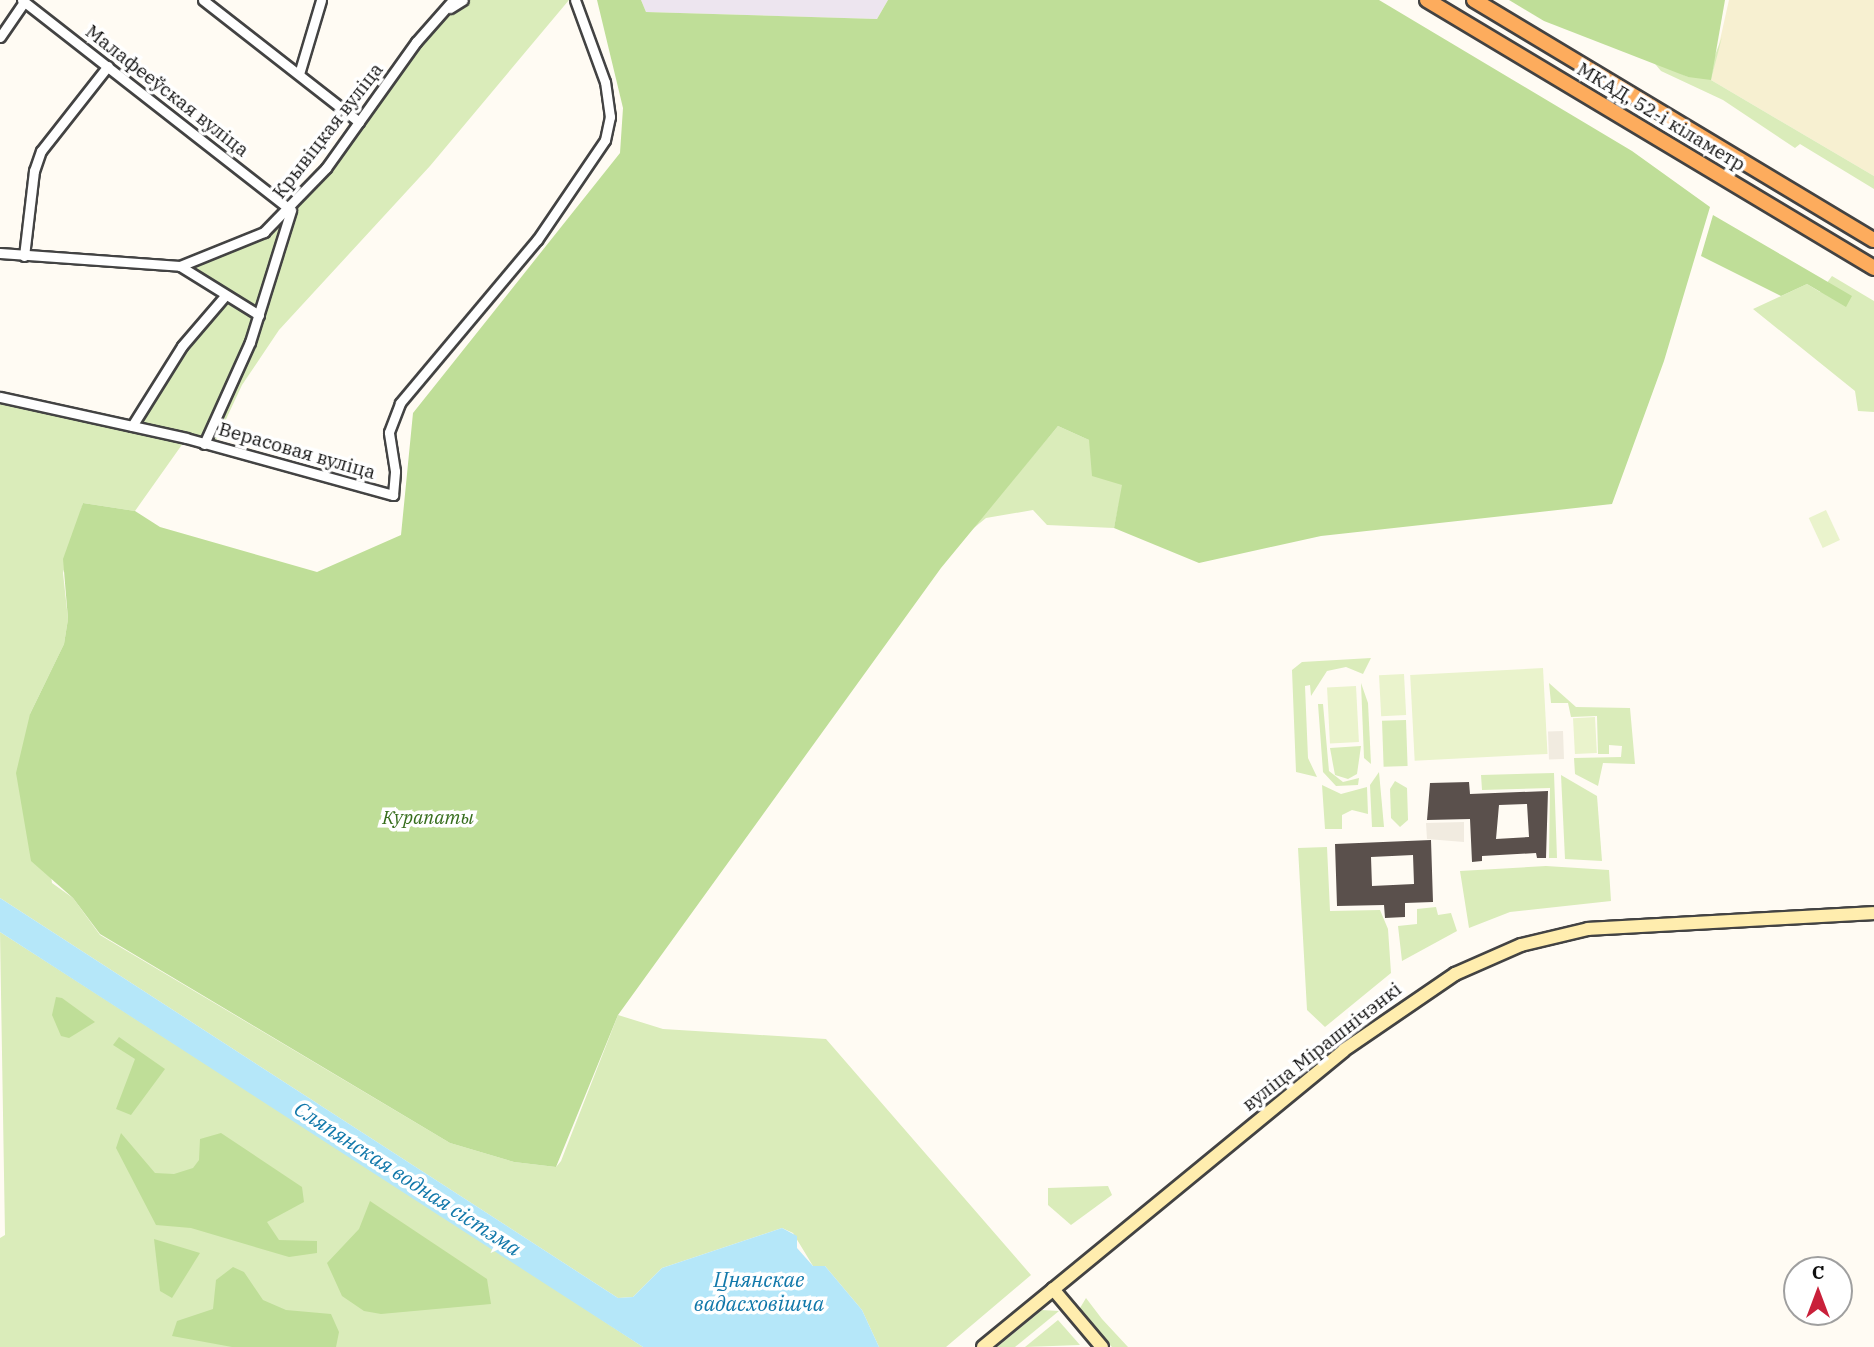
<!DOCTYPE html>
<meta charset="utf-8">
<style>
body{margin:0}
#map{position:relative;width:1874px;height:1347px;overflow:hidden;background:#fffbf3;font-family:"IBM Plex Serif",serif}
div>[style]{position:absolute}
.industrial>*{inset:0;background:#ede5ef}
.farmland>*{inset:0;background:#f7f0d1}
.green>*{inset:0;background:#daecba;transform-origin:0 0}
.forest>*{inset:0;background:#bfde98}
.pitch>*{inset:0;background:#eaf3cc;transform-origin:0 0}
.plaza>*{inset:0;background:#f1ebe0;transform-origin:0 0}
.water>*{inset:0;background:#b5e7f9}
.building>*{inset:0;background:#5a504c}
.roads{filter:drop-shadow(2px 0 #434343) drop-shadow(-2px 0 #434343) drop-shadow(0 2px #434343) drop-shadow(0 -2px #434343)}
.minor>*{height:9px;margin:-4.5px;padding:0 4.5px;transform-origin:4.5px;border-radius:4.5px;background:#fff}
.secondary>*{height:12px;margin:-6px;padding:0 6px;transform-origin:6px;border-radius:6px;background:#ffedae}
.trunk>*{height:14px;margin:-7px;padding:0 7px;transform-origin:7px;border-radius:7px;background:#fdac5d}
span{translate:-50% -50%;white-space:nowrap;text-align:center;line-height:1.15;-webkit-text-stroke:7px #fff;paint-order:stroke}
.street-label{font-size:19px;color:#101010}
.park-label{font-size:19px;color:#366d1c;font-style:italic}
.water-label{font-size:21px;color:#1178aa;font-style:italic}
.north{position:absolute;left:1783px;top:1256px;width:70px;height:70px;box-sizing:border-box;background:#fff;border:2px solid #9f9f9f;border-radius:50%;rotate:0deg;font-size:19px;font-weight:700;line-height:28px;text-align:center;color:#101010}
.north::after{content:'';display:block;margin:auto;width:24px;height:32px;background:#c9203a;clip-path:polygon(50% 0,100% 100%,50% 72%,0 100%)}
</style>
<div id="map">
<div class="industrial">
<div style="clip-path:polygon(641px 0,888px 0,877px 19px,646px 12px)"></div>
</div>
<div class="farmland">
<div style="clip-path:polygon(1729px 0,1874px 0,1874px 176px,1711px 80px)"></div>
</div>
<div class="green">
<div style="clip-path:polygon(463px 0,569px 0,430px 166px,279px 330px,242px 385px,213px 447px,186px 439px,135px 511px,83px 503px,63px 573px,68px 619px,64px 644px,30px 714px,52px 883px,73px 898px,100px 935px,450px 1143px,514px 1162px,556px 1167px,561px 1161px,618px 1015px,663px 1029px,826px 1039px,1031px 1275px,946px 1347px,879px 1347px,862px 1310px,825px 1266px,813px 1266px,793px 1233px,782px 1228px,662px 1268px,633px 1297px,618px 1298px,0 898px,0 397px,133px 426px,182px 346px,224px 297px,180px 266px,253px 237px,291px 210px,426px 30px)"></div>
<div style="clip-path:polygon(1722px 37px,1711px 80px,1874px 176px,1874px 189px,1800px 144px,1795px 148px,1723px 100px,1661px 71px,1651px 59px,1688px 77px,1710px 68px)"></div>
<div style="clip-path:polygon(1832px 276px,1874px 301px,1874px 412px,1858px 411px,1855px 391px,1753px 309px,1807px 284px,1820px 292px)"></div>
<div style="clip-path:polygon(1058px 426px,1089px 440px,1123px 485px,1114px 528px,1047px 525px,1033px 510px,986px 518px,969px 532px)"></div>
<div style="clip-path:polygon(1371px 658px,1363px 674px,1346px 667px,1327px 671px,1311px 696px,1310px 685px,1305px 686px,1308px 758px,1317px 777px,1296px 772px,1292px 670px,1302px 662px)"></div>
<div style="clip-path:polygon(1361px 683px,1368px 703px,1371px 764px,1364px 758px)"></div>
<div style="clip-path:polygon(1549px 683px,1576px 707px,1630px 708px,1635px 764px,1603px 763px,1598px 786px,1575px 774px,1574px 758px,1621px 757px,1622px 746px,1609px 745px,1609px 754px,1598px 754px,1597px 716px,1571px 717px,1568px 703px,1551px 703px)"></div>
<div style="clip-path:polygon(1318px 704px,1323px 704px,1329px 771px,1343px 782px,1359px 778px,1358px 785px,1336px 786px,1323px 772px)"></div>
<div style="left:1406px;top:720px;width:46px;height:24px;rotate:88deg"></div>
<div style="clip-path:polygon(1361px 746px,1357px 774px,1348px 779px,1335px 775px,1330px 748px)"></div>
<div style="clip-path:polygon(1379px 772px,1384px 827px,1372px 827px,1370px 785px)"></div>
<div style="clip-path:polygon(1554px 773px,1557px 858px,1549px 858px,1550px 788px,1482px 790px,1481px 775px)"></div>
<div style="clip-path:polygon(1561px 775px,1597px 796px,1602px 861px,1565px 859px)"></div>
<div style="clip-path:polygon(1395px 781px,1407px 788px,1408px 820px,1400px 827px,1391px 818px,1390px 789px)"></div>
<div style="clip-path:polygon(1322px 785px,1341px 794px,1367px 787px,1368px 814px,1352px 810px,1342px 815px,1342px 829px,1325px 829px)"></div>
<div style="clip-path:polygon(1327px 847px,1330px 911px,1380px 910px,1388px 929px,1391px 973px,1325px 1027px,1307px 1010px,1298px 848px)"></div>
<div style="clip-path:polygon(1546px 866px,1609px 870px,1611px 901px,1510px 912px,1469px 928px,1460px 871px)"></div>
<div style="clip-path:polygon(1436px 907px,1438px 915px,1451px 913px,1457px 931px,1402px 961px,1398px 926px,1417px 924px,1417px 909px)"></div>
<div style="clip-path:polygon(0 932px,482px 1241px,643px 1347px,0 1347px,0 1238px,5px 1235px)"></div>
<div style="clip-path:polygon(1108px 1186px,1112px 1195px,1071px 1225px,1048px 1205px,1048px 1188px)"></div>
<div style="clip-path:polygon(1086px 1298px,1102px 1319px,1128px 1347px,1112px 1347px,1101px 1336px,1080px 1308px)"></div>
<div style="clip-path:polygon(1042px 1310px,1059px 1311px,1015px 1347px,997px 1347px)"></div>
<div style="clip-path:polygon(1058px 1320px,1080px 1345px,1025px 1347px)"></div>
</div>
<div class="forest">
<div style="clip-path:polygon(597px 0,641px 0,646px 12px,877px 19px,888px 0,1379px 0,1632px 151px,1710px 207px,1664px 361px,1612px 504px,1321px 536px,1199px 563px,1114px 528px,1122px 485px,1092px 476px,1089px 440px,1058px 426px,941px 568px,618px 1015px,556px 1167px,514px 1162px,450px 1143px,100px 934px,73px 898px,31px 861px,16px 773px,30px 714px,64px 644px,68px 619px,63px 559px,83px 503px,135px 511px,160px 527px,317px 572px,401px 535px,413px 413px,620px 153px,623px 108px)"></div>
<div style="clip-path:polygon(1509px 0,1725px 0,1711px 80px,1688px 77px,1544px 21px)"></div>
<div style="clip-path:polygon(1713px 215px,1852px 296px,1846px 307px,1807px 284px,1781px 296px,1701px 256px)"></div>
<div style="clip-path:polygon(56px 997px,62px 998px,95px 1022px,69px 1038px,61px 1036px,52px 1015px)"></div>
<div style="clip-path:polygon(119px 1037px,165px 1069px,131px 1115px,116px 1109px,135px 1059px,113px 1045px)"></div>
<div style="clip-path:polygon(121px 1133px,155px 1173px,174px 1174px,193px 1168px,199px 1160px,200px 1139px,221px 1133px,302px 1187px,304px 1202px,267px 1222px,279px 1240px,317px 1241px,317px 1253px,289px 1257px,191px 1228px,156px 1225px,116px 1148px)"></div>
<div style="clip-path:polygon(370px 1201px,487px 1279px,491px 1304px,381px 1314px,364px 1311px,342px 1296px,327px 1263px,359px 1229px)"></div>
<div style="clip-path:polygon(154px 1239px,200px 1253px,172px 1298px,160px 1291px)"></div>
<div style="clip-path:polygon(233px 1267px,244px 1272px,263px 1300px,286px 1310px,331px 1314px,339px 1332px,336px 1347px,232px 1347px,172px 1336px,177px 1321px,213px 1309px,216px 1280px)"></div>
</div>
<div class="pitch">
<div style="left:1826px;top:510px;width:33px;height:19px;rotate:65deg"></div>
<div style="left:1543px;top:668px;width:86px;height:133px;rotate:87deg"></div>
<div style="left:1404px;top:674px;width:41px;height:25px;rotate:87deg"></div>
<div style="left:1356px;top:686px;width:56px;height:29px;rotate:87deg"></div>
<div style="left:1595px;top:717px;width:36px;height:22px;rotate:87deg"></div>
</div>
<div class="plaza">
<div style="left:1563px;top:731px;width:28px;height:15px;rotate:88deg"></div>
<div style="clip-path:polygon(1464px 822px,1464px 842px,1427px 839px,1426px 823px)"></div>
</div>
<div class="water">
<div style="clip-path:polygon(0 898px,618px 1298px,633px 1297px,662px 1268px,782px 1228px,797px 1236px,797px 1248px,813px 1266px,825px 1266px,862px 1310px,879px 1347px,643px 1347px,0 932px)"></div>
</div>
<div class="building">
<div style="clip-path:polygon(evenodd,1469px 782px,1470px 794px,1548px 791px,1546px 858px,1537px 858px,1536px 853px,1482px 856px,1482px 861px,1472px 862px,1470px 819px,1427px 820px,1430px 783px,1469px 782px,1527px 804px,1529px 837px,1496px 839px,1499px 805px,1527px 804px)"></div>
<div style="clip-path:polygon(evenodd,1431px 840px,1433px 902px,1405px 903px,1405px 917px,1385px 918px,1384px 905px,1337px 906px,1335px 844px,1431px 840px,1413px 855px,1414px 884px,1372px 886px,1371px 857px,1413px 855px)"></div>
</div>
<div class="roads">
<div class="minor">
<div style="left:22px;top:0;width:341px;rotate:38deg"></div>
<div style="left:203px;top:0;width:198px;rotate:38deg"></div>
<div style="left:450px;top:8px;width:15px;rotate:-32deg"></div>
<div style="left:0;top:37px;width:42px;rotate:-55.6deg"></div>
<div style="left:299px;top:74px;width:77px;rotate:-73.4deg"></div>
<div style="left:0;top:253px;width:180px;rotate:4.1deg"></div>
<div style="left:180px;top:266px;width:91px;rotate:-22deg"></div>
<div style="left:264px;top:232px;width:89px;rotate:-45.9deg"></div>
<div style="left:326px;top:168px;width:155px;rotate:-54.5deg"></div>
<div style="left:416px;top:42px;width:56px;rotate:-48.6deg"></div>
<div style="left:24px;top:256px;width:86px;rotate:-83.3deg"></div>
<div style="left:34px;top:171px;width:21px;rotate:-71deg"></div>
<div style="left:41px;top:151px;width:108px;rotate:-51.8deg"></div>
<div style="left:180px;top:266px;width:93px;rotate:31.8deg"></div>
<div style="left:0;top:397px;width:190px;rotate:12.4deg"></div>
<div style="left:186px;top:438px;width:215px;rotate:15.4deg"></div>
<div style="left:393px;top:495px;width:24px;rotate:-85deg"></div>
<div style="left:395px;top:471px;width:39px;rotate:-99deg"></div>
<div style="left:389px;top:432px;width:31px;rotate:-69deg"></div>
<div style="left:400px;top:403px;width:213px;rotate:-50deg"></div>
<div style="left:537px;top:240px;width:121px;rotate:-55.8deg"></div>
<div style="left:605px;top:140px;width:24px;rotate:-78deg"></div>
<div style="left:610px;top:117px;width:35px;rotate:-98deg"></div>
<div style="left:605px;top:82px;width:87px;rotate:-110.1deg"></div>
<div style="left:132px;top:426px;width:94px;rotate:-58deg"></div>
<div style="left:182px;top:346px;width:65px;rotate:-49.4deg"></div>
<div style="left:204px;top:444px;width:112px;rotate:-65.7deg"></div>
<div style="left:250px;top:342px;width:138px;rotate:-72.7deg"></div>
</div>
<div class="secondary">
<div style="left:1053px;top:1289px;width:76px;rotate:49.8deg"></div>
<div style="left:983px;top:1347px;width:467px;rotate:-39.4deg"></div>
<div style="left:1344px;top:1050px;width:135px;rotate:-34.4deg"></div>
<div style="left:1455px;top:974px;width:72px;rotate:-23.7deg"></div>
<div style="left:1521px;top:945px;width:69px;rotate:-13.4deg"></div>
<div style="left:1588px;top:929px;width:286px;rotate:-3.2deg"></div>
</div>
<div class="trunk">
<div style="left:1427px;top:0;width:521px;rotate:30.94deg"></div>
<div style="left:1474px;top:0;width:466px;rotate:31deg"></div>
</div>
</div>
<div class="street-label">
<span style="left:167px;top:91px;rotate:38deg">Малафееўская вуліца</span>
<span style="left:1661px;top:117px;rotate:31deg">МКАД, 52-і кіламетр</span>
<span style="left:328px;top:131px;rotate:-52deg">Крывіцкая вуліца</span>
<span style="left:297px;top:451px;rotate:16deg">Верасовая вуліца</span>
<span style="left:1322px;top:1047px;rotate:-38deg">вуліца Мірашнічэнкі</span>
</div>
<div class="park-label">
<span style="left:428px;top:818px">Курапаты</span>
</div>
<div class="water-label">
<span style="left:408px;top:1178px;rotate:33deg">Сляпянская водная сістэма</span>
<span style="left:759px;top:1291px">Цнянскае<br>вадасховішча</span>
</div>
<div class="north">С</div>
</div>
